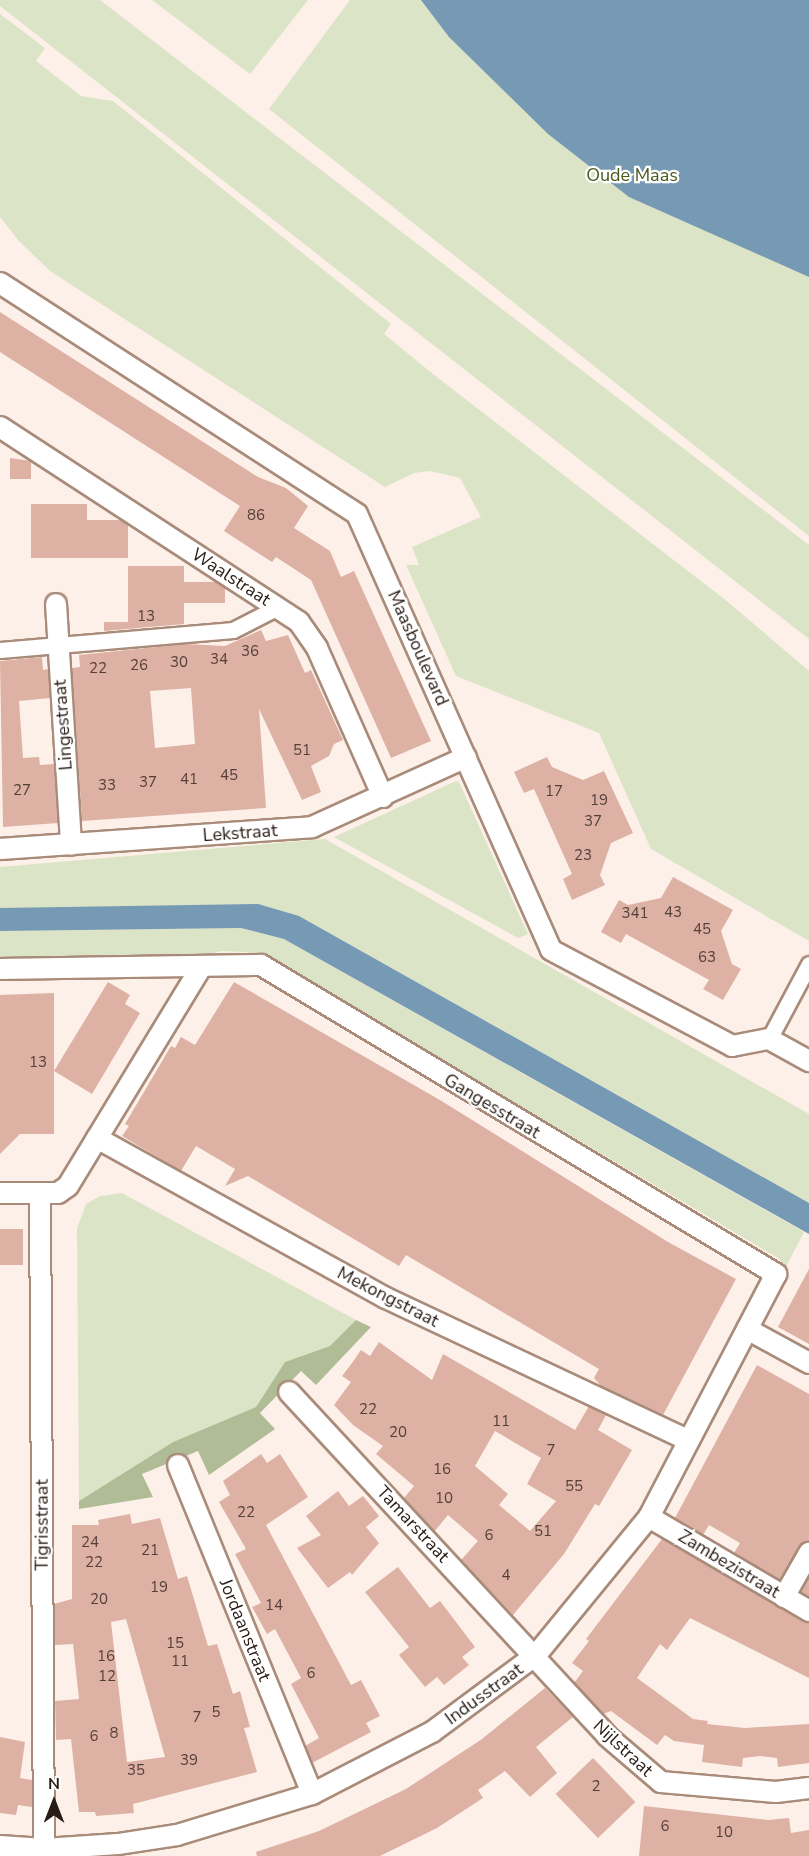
<!DOCTYPE html>
<style>
body{margin:0}
#map{position:relative;width:809px;height:1856px;overflow:hidden;background:#fdf0e8;font-family:"Nunito Sans",sans-serif}
div>[style]{position:absolute}
.green>*{inset:0;background:#dbe4c6}
.forest>*{inset:0;background:#b0bc95}
.water>*{inset:0;background:#7699b4}
.building>*{inset:0;background:#deb1a5;transform-origin:0 0}
.roads{filter:drop-shadow(2px 0 #a98b7a) drop-shadow(-2px 0 #a98b7a) drop-shadow(0 2px #a98b7a) drop-shadow(0 -2px #a98b7a)}
.pedestrian>*{height:15px;margin:-7.5px;padding:0 7.5px;transform-origin:7.5px;border-radius:7.5px;background:#fff}
.minor>*{height:20px;margin:-10px;padding:0 10px;transform-origin:10px;border-radius:10px;background:#fff}
span{translate:-50% -50%;white-space:nowrap;text-align:center;line-height:1.15;-webkit-text-stroke:4.5px #fff;paint-order:stroke}
.number-label{font-size:15px;color:#554039}
.number-label span{-webkit-text-stroke-width:0}
.park-label{font-size:18px;color:#4a581c}
.street-label{font-size:18px;color:#271b15}
.north{position:absolute;left:24px;top:1772px;width:60px;height:60px;-webkit-text-stroke:4px #fff;paint-order:stroke;rotate:0deg;font-size:16px;font-weight:700;line-height:24px;text-align:center;color:#271b15}
.north::after{content:'';display:block;margin:auto;width:21px;height:27px;background:#271b15;clip-path:polygon(50% 0,100% 100%,50% 72%,0 100%)}
</style>
<div id="map">
<div class="green">
<div style="clip-path:polygon(0 0,100px 0,809px 545px,809px 639px,0 6px)"></div>
<div style="clip-path:polygon(152px 0,308px 0,250px 74px)"></div>
<div style="clip-path:polygon(350px 0,715px 0,809px 52px,809px 536px,269px 109px)"></div>
<div style="clip-path:polygon(0 14px,45px 48px,36px 61px,81px 96px,113px 101px,391px 324px,384px 334px,433px 374px,728px 602px,809px 671px,809px 941px,651px 849px,599px 733px,456px 676px,406px 565px,419px 565px,412px 547px,481px 517px,460px 478px,430px 471px,414px 473px,385px 487px,50px 271px,19px 241px,0 217px)"></div>
<div style="clip-path:polygon(456px 781px,459px 782px,528px 934px,518px 938px,334px 837px)"></div>
<div style="clip-path:polygon(325px 839px,809px 1114px,809px 1203px,299px 916px,0 908px,0 867px)"></div>
<div style="clip-path:polygon(241px 928px,284px 939px,804px 1232px,786px 1267px,778px 1258px,270px 958px,246px 952px,221px 951px,188px 960px,0 963px,0 931px)"></div>
<div style="clip-path:polygon(122px 1193px,356px 1320px,330px 1346px,285px 1362px,256px 1407px,173px 1442px,79px 1501px,77px 1229px,86px 1204px,100px 1196px)"></div>
</div>
<div class="forest">
<div style="clip-path:polygon(356px 1320px,371px 1327px,316px 1385px,301px 1371px,260px 1413px,275px 1429px,209px 1475px,198px 1451px,142px 1474px,153px 1497px,79px 1509px,79px 1501px,173px 1442px,256px 1407px,285px 1362px,330px 1346px)"></div>
</div>
<div class="water">
<div style="clip-path:polygon(421px 0,809px 0,809px 277px,629px 197px,548px 134px,449px 37px)"></div>
<div style="clip-path:polygon(258px 904px,299px 916px,809px 1203px,809px 1234px,284px 939px,241px 928px,0 931px,0 908px)"></div>
</div>
<div class="building">
<div style="clip-path:polygon(0 312px,258px 477px,286px 488px,308px 506px,294px 528px,330px 551px,341px 577px,354px 571px,431px 741px,391px 758px,311px 580px,276px 557px,272px 562px,224px 531px,240px 506px,0 352px)"></div>
<div style="clip-path:polygon(10px 458px,31px 461px,31px 479px,10px 479px)"></div>
<div style="clip-path:polygon(31px 504px,87px 504px,87px 520px,121px 520px,128px 525px,128px 558px,31px 558px)"></div>
<div style="clip-path:polygon(128px 566px,184px 566px,184px 582px,216px 582px,225px 588px,225px 603px,184px 603px,184px 624px,104px 631px,104px 622px,128px 622px)"></div>
<div style="clip-path:polygon(evenodd,261px 630px,266px 641px,288px 635px,305px 673px,311px 670px,343px 740px,334px 744px,329px 756px,311px 766px,321px 792px,302px 800px,259px 709px,266px 808px,82px 821px,72px 668px,80px 667px,79px 655px,185px 644px,225px 646px,261px 630px,191px 688px,195px 744px,155px 748px,150px 691px,191px 688px)"></div>
<div style="clip-path:polygon(42px 657px,43px 670px,48px 669px,50px 698px,19px 701px,23px 758px,39px 757px,40px 765px,54px 764px,58px 823px,3px 827px,0 661px)"></div>
<div style="clip-path:polygon(547px 757px,552px 767px,583px 780px,604px 771px,633px 833px,611px 843px,600px 875px,605px 885px,572px 900px,563px 879px,572px 874px,534px 789px,524px 793px,514px 772px)"></div>
<div style="clip-path:polygon(673px 877px,733px 910px,721px 931px,732px 964px,741px 969px,723px 1000px,703px 989px,709px 980px,626px 934px,621px 943px,601px 932px,619px 900px,628px 905px,661px 898px)"></div>
<div style="clip-path:polygon(108px 982px,130px 995px,125px 1004px,140px 1013px,92px 1094px,54px 1071px)"></div>
<div style="clip-path:polygon(234px 982px,440px 1100px,668px 1242px,736px 1279px,663px 1415px,601px 1386px,594px 1378px,599px 1369px,406px 1255px,399px 1266px,248px 1176px,225px 1186px,235px 1169px,196px 1146px,181px 1171px,122px 1136px,129px 1126px,125px 1124px,171px 1046px,175px 1048px,181px 1037px,195px 1045px)"></div>
<div style="clip-path:polygon(54px 993px,54px 1134px,20px 1134px,0 1154px,0 995px)"></div>
<div style="left:0;top:1229px;width:23px;height:36px"></div>
<div style="clip-path:polygon(809px 1269px,809px 1344px,778px 1327px)"></div>
<div style="clip-path:polygon(evenodd,379px 1342px,432px 1380px,443px 1354px,575px 1430px,589px 1406px,606px 1415px,598px 1430px,632px 1450px,599px 1506px,595px 1504px,564px 1554px,513px 1615px,461px 1560px,478px 1541px,448px 1515px,434px 1532px,404px 1498px,414px 1486px,376px 1454px,383px 1446px,353px 1425px,334px 1405px,351px 1382px,342px 1376px,352px 1363px,361px 1350px,370px 1356px,379px 1342px,495px 1431px,541px 1458px,527px 1484px,556px 1501px,530px 1531px,499px 1505px,508px 1494px,475px 1466px,495px 1431px)"></div>
<div style="clip-path:polygon(757px 1365px,809px 1394px,809px 1541px,799px 1547px,780px 1580px,734px 1553px,740px 1543px,709px 1525px,703px 1535px,675px 1518px)"></div>
<div style="clip-path:polygon(261px 1454px,267px 1463px,280px 1454px,308px 1497px,266px 1525px,351px 1685px,361px 1680px,380px 1716px,366px 1723px,371px 1732px,312px 1763px,305px 1746px,319px 1738px,291px 1684px,301px 1678px,275px 1629px,267px 1634px,252px 1607px,261px 1603px,235px 1554px,246px 1549px,219px 1502px,230px 1495px,223px 1481px)"></div>
<div style="clip-path:polygon(338px 1491px,349px 1506px,363px 1496px,379px 1516px,366px 1527px,379px 1543px,352px 1575px,350px 1572px,328px 1588px,297px 1548px,321px 1535px,306px 1516px)"></div>
<div style="clip-path:polygon(evenodd,130px 1514px,132px 1524px,160px 1518px,178px 1579px,187px 1576px,208px 1646px,217px 1644px,233px 1694px,240px 1691px,250px 1727px,244px 1728px,257px 1772px,133px 1804px,134px 1813px,96px 1816px,95px 1812px,79px 1812px,71px 1739px,56px 1740px,55px 1701px,79px 1699px,73px 1644px,55px 1645px,54px 1604px,72px 1599px,72px 1525px,99px 1525px,98px 1520px,130px 1514px,126px 1619px,165px 1757px,127px 1762px,111px 1622px,126px 1619px)"></div>
<div style="clip-path:polygon(662px 1539px,809px 1623px,809px 1678px,690px 1618px,667px 1650px,660px 1644px,637px 1678px,693px 1719px,708px 1721px,707px 1724px,745px 1728px,809px 1724px,809px 1763px,778px 1767px,777px 1758px,760px 1756px,743px 1758px,742px 1767px,702px 1762px,704px 1745px,674px 1741px,665px 1735px,657px 1745px,611px 1711px,603px 1714px,574px 1683px,583px 1671px,572px 1663px,589px 1641px,586px 1639px)"></div>
<div style="clip-path:polygon(398px 1567px,430px 1608px,440px 1601px,475px 1647px,462px 1657px,469px 1665px,444px 1685px,437px 1677px,425px 1687px,399px 1655px,409px 1647px,365px 1592px)"></div>
<div style="clip-path:polygon(809px 1577px,809px 1597px,801px 1592px)"></div>
<div style="clip-path:polygon(545px 1688px,573px 1717px,536px 1747px,557px 1773px,530px 1797px,505px 1771px,478px 1790px,483px 1798px,437px 1828px,380px 1856px,257px 1856px,256px 1852px,319px 1831px,406px 1789px,482px 1739px)"></div>
<div style="clip-path:polygon(0 1737px,25px 1742px,20px 1778px,32px 1780px,32px 1807px,18px 1805px,16px 1815px,0 1813px)"></div>
<div style="left:593px;top:1758px;width:61px;height:52px;rotate:46deg"></div>
<div style="clip-path:polygon(644px 1806px,768px 1820px,789px 1818px,791px 1833px,809px 1830px,809px 1856px,639px 1856px)"></div>
</div>
<div class="roads">
<div class="pedestrian">
<div style="left:0;top:650px;width:234px;rotate:-4.9deg"></div>
<div style="left:233px;top:630px;width:51px;rotate:-27.1deg"></div>
<div style="left:769px;top:1039px;width:85px;rotate:-61.9deg"></div>
</div>
<div class="minor">
<div style="left:0;top:283px;width:425px;rotate:32.9deg"></div>
<div style="left:357px;top:514px;width:477px;rotate:66deg"></div>
<div style="left:551px;top:950px;width:205px;rotate:27.9deg"></div>
<div style="left:732px;top:1046px;width:38px;rotate:-11deg"></div>
<div style="left:769px;top:1039px;width:46px;rotate:28.8deg"></div>
<div style="left:0;top:427px;width:357px;rotate:33.1deg"></div>
<div style="left:299px;top:622px;width:32px;rotate:55deg"></div>
<div style="left:317px;top:648px;width:163px;rotate:66.1deg"></div>
<div style="left:56px;top:604px;width:241px;rotate:86.4deg"></div>
<div style="left:0;top:849px;width:313px;rotate:-4deg"></div>
<div style="left:312px;top:827px;width:169px;rotate:-24.4deg"></div>
<div style="left:0;top:969px;width:261px;rotate:-0.9deg"></div>
<div style="left:261px;top:965px;width:601px;rotate:30.96deg"></div>
<div style="left:776px;top:1274px;width:274px;rotate:117.6deg"></div>
<div style="left:649px;top:1517px;width:178px;rotate:129.3deg"></div>
<div style="left:536px;top:1655px;width:129px;rotate:143.5deg"></div>
<div style="left:432px;top:1732px;width:135px;rotate:152.7deg"></div>
<div style="left:312px;top:1794px;width:141px;rotate:163.1deg"></div>
<div style="left:177px;top:1835px;width:60px;rotate:171.3deg"></div>
<div style="left:118px;top:1844px;width:74px;rotate:176.1deg"></div>
<div style="left:44px;top:1849px;width:44px;rotate:-176.1deg"></div>
<div style="left:97px;top:1138px;width:330px;rotate:29deg"></div>
<div style="left:386px;top:1298px;width:334px;rotate:25.2deg"></div>
<div style="left:0;top:1193px;width:58px"></div>
<div style="left:58px;top:1193px;width:12px;rotate:-35deg"></div>
<div style="left:68px;top:1186px;width:256px;rotate:-58.7deg"></div>
<div style="left:40px;top:1193px;width:663px;rotate:89.65deg"></div>
<div style="left:747px;top:1329px;width:71px;rotate:28.7deg"></div>
<div style="left:289px;top:1392px;width:468px;rotate:47.2deg"></div>
<div style="left:607px;top:1736px;width:71px;rotate:40.4deg"></div>
<div style="left:661px;top:1782px;width:115px;rotate:5deg"></div>
<div style="left:776px;top:1792px;width:33px;rotate:-7deg"></div>
<div style="left:178px;top:1465px;width:355px;rotate:67.8deg"></div>
<div style="left:649px;top:1517px;width:186px;rotate:30.4deg"></div>
<div style="left:784px;top:1597px;width:51px;rotate:-60.4deg"></div>
</div>
</div>
<div class="number-label">
<span style="left:256px;top:516px">86</span>
<span style="left:146px;top:617px">13</span>
<span style="left:250px;top:652px">36</span>
<span style="left:219px;top:660px">34</span>
<span style="left:179px;top:663px">30</span>
<span style="left:139px;top:666px">26</span>
<span style="left:98px;top:669px">22</span>
<span style="left:302px;top:751px">51</span>
<span style="left:229px;top:776px">45</span>
<span style="left:189px;top:780px">41</span>
<span style="left:148px;top:783px">37</span>
<span style="left:107px;top:786px">33</span>
<span style="left:22px;top:791px">27</span>
<span style="left:554px;top:792px">17</span>
<span style="left:599px;top:801px">19</span>
<span style="left:593px;top:822px">37</span>
<span style="left:583px;top:856px">23</span>
<span style="left:673px;top:913px">43</span>
<span style="left:635px;top:914px">341</span>
<span style="left:702px;top:930px">45</span>
<span style="left:707px;top:958px">63</span>
<span style="left:38px;top:1063px">13</span>
<span style="left:368px;top:1410px">22</span>
<span style="left:501px;top:1422px">11</span>
<span style="left:398px;top:1433px">20</span>
<span style="left:551px;top:1451px">7</span>
<span style="left:442px;top:1470px">16</span>
<span style="left:574px;top:1487px">55</span>
<span style="left:444px;top:1499px">10</span>
<span style="left:246px;top:1513px">22</span>
<span style="left:543px;top:1532px">51</span>
<span style="left:489px;top:1536px">6</span>
<span style="left:90px;top:1543px">24</span>
<span style="left:150px;top:1551px">21</span>
<span style="left:94px;top:1563px">22</span>
<span style="left:506px;top:1576px">4</span>
<span style="left:159px;top:1588px">19</span>
<span style="left:99px;top:1600px">20</span>
<span style="left:274px;top:1606px">14</span>
<span style="left:175px;top:1644px">15</span>
<span style="left:106px;top:1657px">16</span>
<span style="left:180px;top:1662px">11</span>
<span style="left:311px;top:1674px">6</span>
<span style="left:107px;top:1677px">12</span>
<span style="left:216px;top:1713px">5</span>
<span style="left:197px;top:1718px">7</span>
<span style="left:114px;top:1734px">8</span>
<span style="left:94px;top:1737px">6</span>
<span style="left:189px;top:1761px">39</span>
<span style="left:136px;top:1771px">35</span>
<span style="left:596px;top:1787px">2</span>
<span style="left:665px;top:1827px">6</span>
<span style="left:724px;top:1833px">10</span>
</div>
<div class="park-label">
<span style="left:632px;top:175px">Oude Maas</span>
</div>
<div class="street-label">
<span style="left:231px;top:577px;rotate:33deg">Waalstraat</span>
<span style="left:418px;top:648px;rotate:66deg">Maasboulevard</span>
<span style="left:63px;top:725px;rotate:-94deg">Lingestraat</span>
<span style="left:240px;top:833px;rotate:-4deg">Lekstraat</span>
<span style="left:492px;top:1106px;rotate:31deg">Gangesstraat</span>
<span style="left:388px;top:1297px;rotate:27deg">Mekongstraat</span>
<span style="left:413px;top:1524px;rotate:47deg">Tamarstraat</span>
<span style="left:42px;top:1525px;rotate:-90deg">Tigrisstraat</span>
<span style="left:729px;top:1564px;rotate:31deg">Zambezistraat</span>
<span style="left:245px;top:1630px;rotate:68deg">Jordaanstraat</span>
<span style="left:484px;top:1694px;rotate:-36deg">Indusstraat</span>
<span style="left:623px;top:1748px;rotate:43deg">Nijlstraat</span>
</div>
<div class="north">N</div>
</div>
